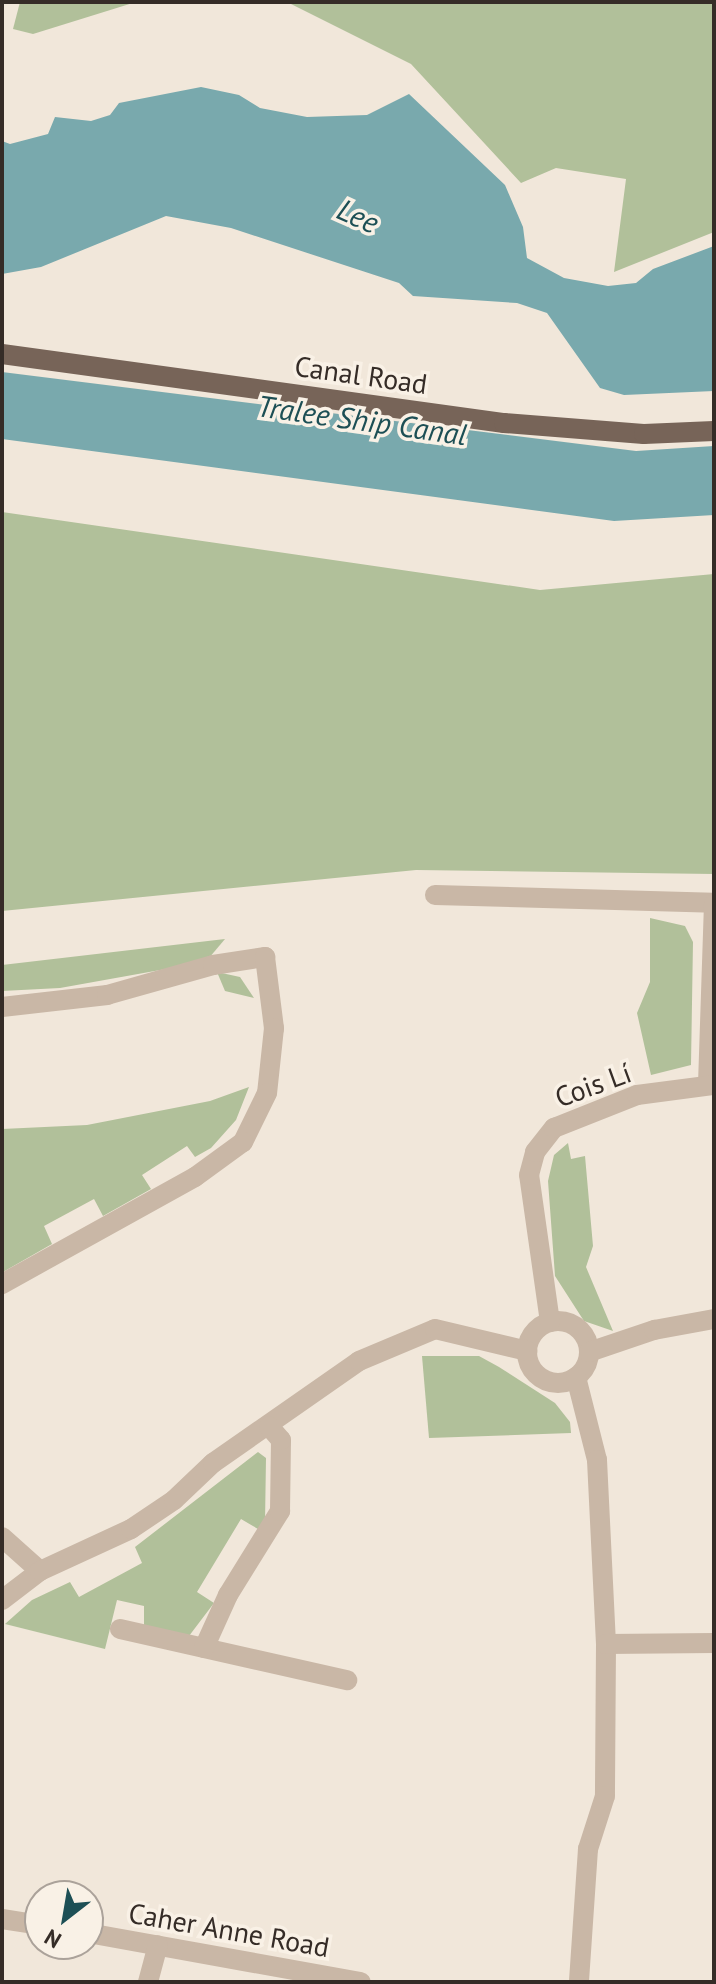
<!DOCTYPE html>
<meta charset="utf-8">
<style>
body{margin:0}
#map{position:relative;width:716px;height:1984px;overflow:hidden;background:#f1e7da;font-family:"PT Sans",sans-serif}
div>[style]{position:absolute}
.green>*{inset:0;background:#b1c09a}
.water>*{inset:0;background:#79a9ad}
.minor>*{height:20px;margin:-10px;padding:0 10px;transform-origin:10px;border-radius:10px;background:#c9b7a6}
.minor>.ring{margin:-10px;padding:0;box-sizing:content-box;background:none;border:20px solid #c9b7a6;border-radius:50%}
.major>*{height:20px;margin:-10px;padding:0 10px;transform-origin:10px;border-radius:10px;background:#776458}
span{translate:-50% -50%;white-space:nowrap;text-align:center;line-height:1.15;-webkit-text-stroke:7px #f9f1e6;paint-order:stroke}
.street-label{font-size:28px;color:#352c27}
.water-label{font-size:30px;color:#1d4f55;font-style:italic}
.frame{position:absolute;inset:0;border:4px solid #352c27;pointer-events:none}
.north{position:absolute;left:24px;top:1880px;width:80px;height:80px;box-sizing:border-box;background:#f9f1e6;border:2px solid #aba29a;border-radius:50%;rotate:211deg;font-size:22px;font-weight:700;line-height:32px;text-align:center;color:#352c27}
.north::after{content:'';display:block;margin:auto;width:28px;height:36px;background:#1d4f55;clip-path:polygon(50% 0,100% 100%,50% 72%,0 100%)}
</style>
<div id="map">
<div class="green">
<div style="clip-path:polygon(20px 2px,136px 2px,33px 34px,13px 29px)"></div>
<div style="clip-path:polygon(287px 2px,714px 2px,714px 232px,614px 272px,626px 179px,556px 168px,521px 183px,411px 64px)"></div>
<div style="clip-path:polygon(2px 512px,540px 590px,714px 574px,714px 874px,416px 870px,2px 911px)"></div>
<div style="clip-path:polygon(650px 918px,685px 926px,693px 942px,691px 1065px,651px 1075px,637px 1013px,650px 982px)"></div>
<div style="clip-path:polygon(225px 939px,209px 958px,177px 967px,60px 988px,2px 991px,2px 965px)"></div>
<div style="clip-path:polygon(217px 972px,240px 977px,254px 998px,225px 991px)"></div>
<div style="clip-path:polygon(249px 1087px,236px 1120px,211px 1148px,195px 1157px,187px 1146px,142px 1175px,151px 1189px,103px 1216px,94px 1199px,44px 1226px,52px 1244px,3px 1272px,2px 1129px,87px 1125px,210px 1101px)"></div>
<div style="clip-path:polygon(568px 1143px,571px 1159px,585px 1156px,593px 1246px,586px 1267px,613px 1331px,584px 1321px,555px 1276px,548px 1181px,554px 1155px)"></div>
<div style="clip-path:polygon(422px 1356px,479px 1356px,499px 1367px,555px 1403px,570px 1422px,571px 1433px,429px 1438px)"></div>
<div style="clip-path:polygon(258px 1452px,266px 1458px,265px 1523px,258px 1529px,241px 1519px,197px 1592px,214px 1603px,189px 1636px,144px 1625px,144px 1606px,117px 1600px,105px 1649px,5px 1624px,32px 1600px,70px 1582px,79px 1597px,142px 1563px,135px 1547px)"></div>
</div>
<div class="water">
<div style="clip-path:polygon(201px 87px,239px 95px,260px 108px,307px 117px,367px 115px,409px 94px,505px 185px,523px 227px,527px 258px,564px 278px,608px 286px,636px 283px,653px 269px,714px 246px,714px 391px,624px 395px,600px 388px,547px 313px,517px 303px,413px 296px,399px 283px,231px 228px,166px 216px,41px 267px,2px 274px,2px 141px,10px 144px,48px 134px,55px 117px,91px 121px,110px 115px,119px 103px)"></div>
<div style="clip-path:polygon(2px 372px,636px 451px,714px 446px,714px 515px,614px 521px,2px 439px)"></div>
</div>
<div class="minor">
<div style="left:435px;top:895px;width:278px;rotate:1.6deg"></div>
<div style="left:2px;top:1007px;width:106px;rotate:-6.5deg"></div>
<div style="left:107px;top:995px;width:110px;rotate:-15.8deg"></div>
<div style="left:213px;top:965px;width:53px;rotate:-8.7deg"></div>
<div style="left:265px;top:957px;width:72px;rotate:82.8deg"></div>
<div style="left:274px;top:1028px;width:65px;rotate:96.1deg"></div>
<div style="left:267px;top:1093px;width:55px;rotate:116.1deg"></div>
<div style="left:243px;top:1142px;width:59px;rotate:143.9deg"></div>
<div style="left:195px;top:1177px;width:221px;rotate:151deg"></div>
<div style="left:708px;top:1084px;width:180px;rotate:-88.1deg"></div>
<div class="ring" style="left:527px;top:1321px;width:42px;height:42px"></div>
<div style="left:550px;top:1322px;width:148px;rotate:-98.1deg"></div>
<div style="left:529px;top:1175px;width:24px;rotate:-75deg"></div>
<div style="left:535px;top:1152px;width:31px;rotate:-52deg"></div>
<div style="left:554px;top:1128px;width:89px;rotate:-21.7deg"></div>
<div style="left:637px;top:1095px;width:78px;rotate:-7.4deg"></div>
<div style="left:589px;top:1352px;width:69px;rotate:-18.7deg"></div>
<div style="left:654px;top:1330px;width:61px;rotate:-10.4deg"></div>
<div style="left:576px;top:1377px;width:86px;rotate:75.8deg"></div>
<div style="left:597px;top:1460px;width:184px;rotate:87.2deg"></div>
<div style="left:606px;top:1644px;width:152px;rotate:90.4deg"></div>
<div style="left:605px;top:1796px;width:56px;rotate:107.8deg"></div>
<div style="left:588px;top:1849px;width:133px;rotate:93.9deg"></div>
<div style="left:2px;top:1537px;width:51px;rotate:41.8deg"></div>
<div style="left:2px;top:1600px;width:48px;rotate:-37.3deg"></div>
<div style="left:40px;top:1571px;width:100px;rotate:-24.8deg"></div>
<div style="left:131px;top:1529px;width:52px;rotate:-34deg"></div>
<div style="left:174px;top:1500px;width:54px;rotate:-43.5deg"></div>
<div style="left:213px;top:1463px;width:178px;rotate:-34.9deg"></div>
<div style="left:359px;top:1361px;width:82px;rotate:-22.8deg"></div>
<div style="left:435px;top:1329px;width:95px;rotate:13.4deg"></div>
<div style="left:120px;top:1629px;width:233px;rotate:12.7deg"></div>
<div style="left:606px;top:1644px;width:108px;rotate:-0.5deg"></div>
<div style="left:204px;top:1648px;width:58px;rotate:-65.6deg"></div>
<div style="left:228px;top:1595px;width:99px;rotate:-58.2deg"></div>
<div style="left:280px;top:1511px;width:71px;rotate:-89.2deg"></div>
<div style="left:281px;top:1440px;width:18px;rotate:-131deg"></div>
<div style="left:2px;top:1919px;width:38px;rotate:9deg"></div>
<div style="left:88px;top:1933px;width:277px;rotate:10.2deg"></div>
<div style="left:148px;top:1982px;width:38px;rotate:-75deg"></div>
</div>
<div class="major">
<div style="left:2px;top:354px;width:507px;rotate:7.83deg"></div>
<div style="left:504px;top:423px;width:140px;rotate:4.5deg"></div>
<div style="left:644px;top:434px;width:70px;rotate:-2.5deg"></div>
</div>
<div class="street-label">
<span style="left:361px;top:375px;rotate:8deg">Canal Road</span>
<span style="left:593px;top:1085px;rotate:-20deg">Cois Lí</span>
<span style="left:229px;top:1930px;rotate:10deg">Caher Anne Road</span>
</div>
<div class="water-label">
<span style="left:358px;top:216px;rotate:24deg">Lee</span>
<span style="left:362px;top:420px;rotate:8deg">Tralee Ship Canal</span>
</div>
<div class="frame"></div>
<div class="north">N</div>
</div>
